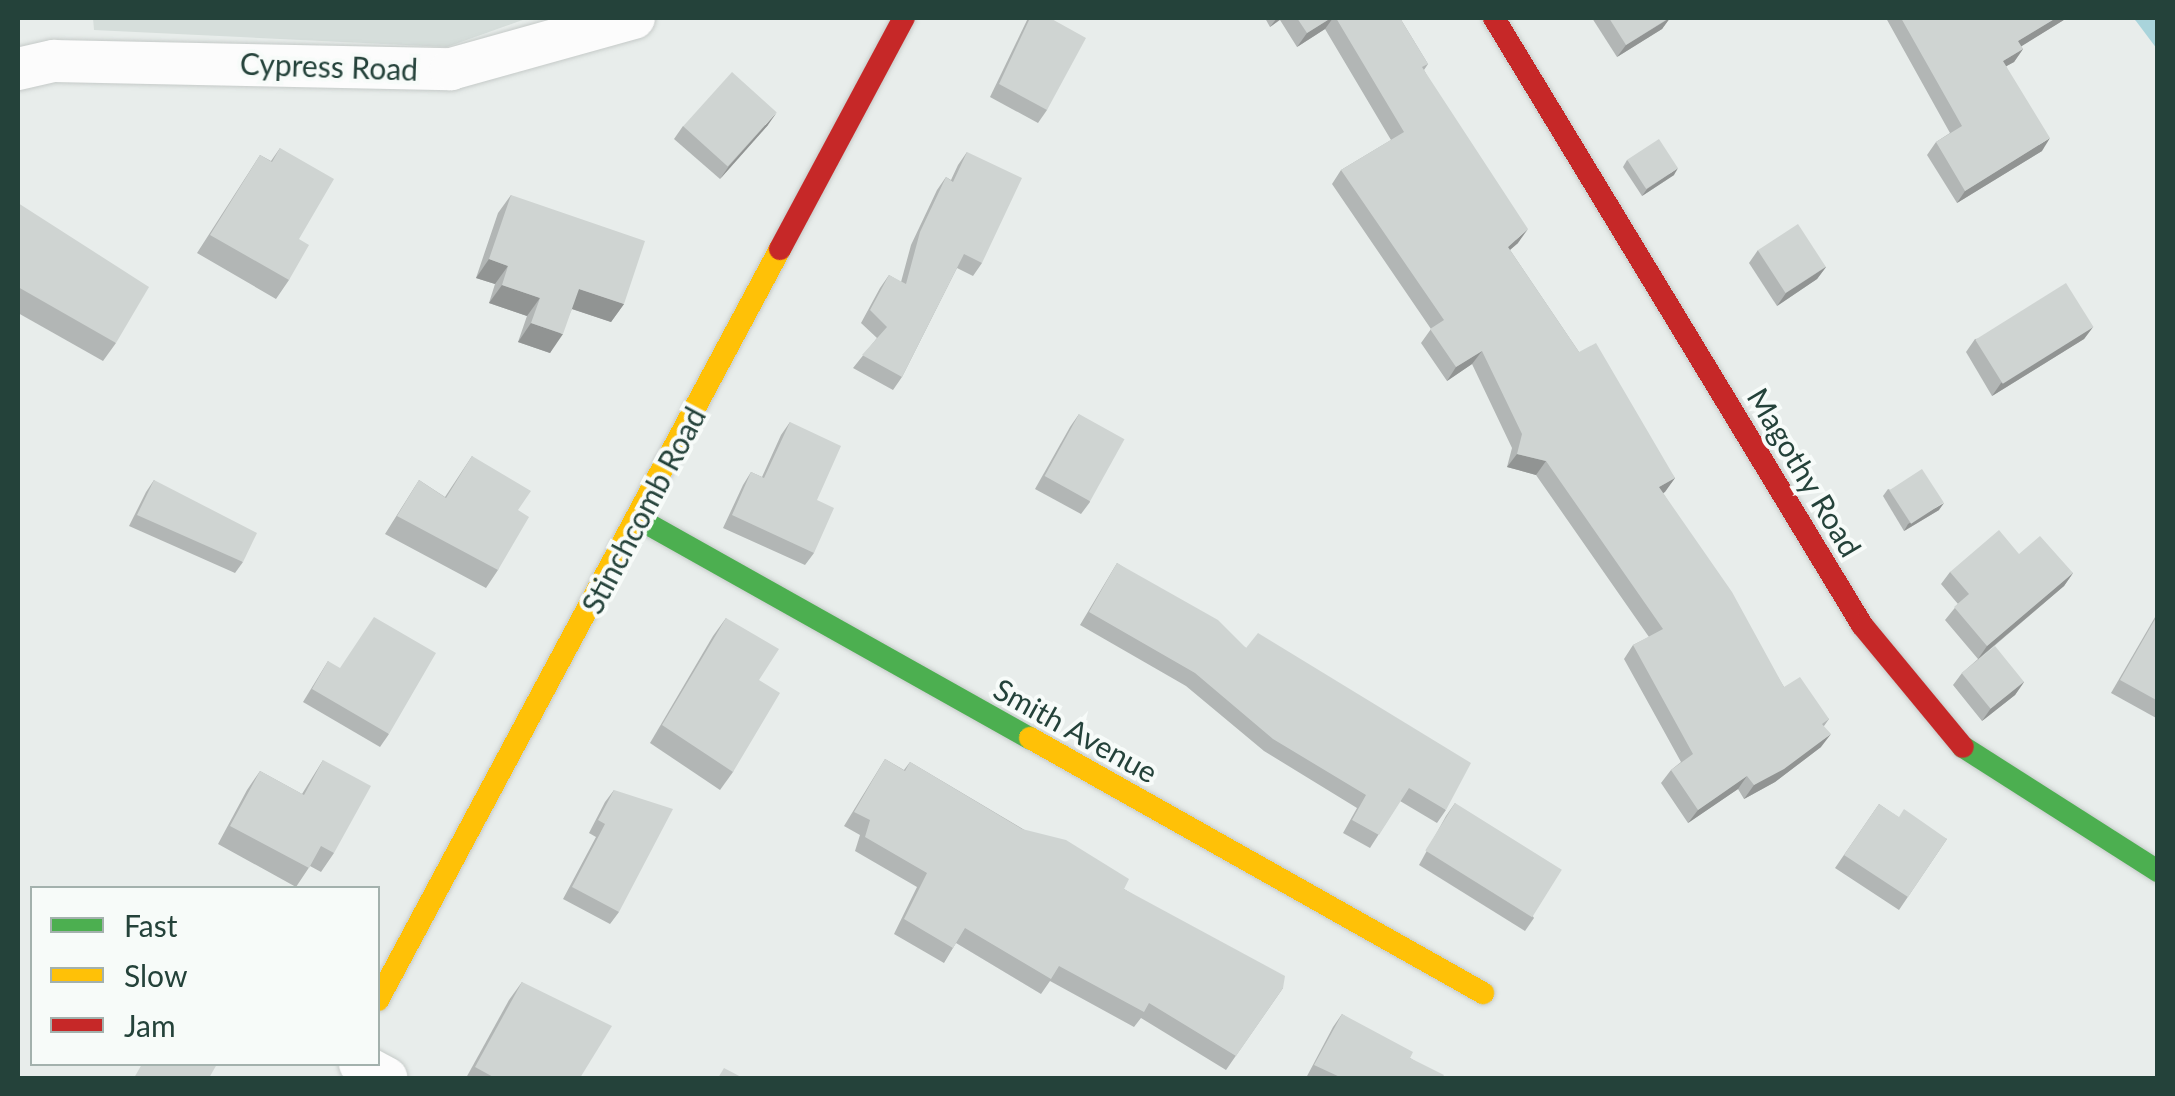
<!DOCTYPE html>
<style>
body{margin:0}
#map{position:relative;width:2175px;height:1096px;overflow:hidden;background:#e8edeb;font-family:Lato,sans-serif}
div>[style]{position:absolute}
.built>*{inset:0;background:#d6dedb}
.water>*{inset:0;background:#a9d4db}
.roads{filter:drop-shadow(0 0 2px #c5cac8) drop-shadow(0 0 2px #c5cac8)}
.street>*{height:42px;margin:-21px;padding:0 21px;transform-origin:21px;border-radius:21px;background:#fcfcfc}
.fast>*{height:22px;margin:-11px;padding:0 11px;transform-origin:11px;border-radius:11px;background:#4caf50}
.slow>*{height:22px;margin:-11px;padding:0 11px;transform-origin:11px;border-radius:11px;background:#ffc107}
.jam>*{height:22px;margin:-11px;padding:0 11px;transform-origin:11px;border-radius:11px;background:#c62828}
.wall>*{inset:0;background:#b2b6b5}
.shaded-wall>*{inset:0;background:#919493}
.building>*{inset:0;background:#cfd4d2;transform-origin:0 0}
span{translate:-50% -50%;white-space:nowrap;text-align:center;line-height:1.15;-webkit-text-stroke:8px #f7fbf9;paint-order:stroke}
.street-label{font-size:30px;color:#24423a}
.frame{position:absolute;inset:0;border:20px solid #24423a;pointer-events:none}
.legend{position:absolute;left:30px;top:886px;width:350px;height:180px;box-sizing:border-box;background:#f7fbf9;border:2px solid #a3b1ad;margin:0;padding:12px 18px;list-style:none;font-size:30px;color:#24423a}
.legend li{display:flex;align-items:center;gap:20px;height:50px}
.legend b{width:50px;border:2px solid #a3b1ad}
</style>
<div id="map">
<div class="built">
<div style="clip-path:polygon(93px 18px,528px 18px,447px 47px,94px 30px)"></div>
</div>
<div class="water">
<div style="clip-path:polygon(2133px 18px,2157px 18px,2157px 49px,2136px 21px)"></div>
</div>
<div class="roads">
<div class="street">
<div style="left:18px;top:69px;width:37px;rotate:-13deg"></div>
<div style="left:54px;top:61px;width:397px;rotate:1.2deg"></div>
<div style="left:451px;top:69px;width:190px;rotate:-15.6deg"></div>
<div style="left:360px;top:1064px;width:30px;rotate:28deg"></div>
</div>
<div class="fast">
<div style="left:639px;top:519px;width:448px;rotate:29.3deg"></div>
<div style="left:1963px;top:747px;width:231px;rotate:32.5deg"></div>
</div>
<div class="slow">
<div style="left:1030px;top:738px;width:520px;rotate:29.38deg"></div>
<div style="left:378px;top:1000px;width:852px;rotate:-61.84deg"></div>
</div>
<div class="jam">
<div style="left:1494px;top:18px;width:710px;rotate:58.77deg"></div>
<div style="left:1862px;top:625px;width:158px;rotate:50.4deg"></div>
<div style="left:780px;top:249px;width:262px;rotate:-61.8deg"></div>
</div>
</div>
<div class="wall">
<div style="clip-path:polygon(1028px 18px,1050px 18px,1047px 110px,1038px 123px,990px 97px)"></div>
<div style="clip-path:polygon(1265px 18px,1400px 18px,1428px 64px,1424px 70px,1518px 243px,1510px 250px,1579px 352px,1675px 478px,1663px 493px,1784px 687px,1829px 719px,1824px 726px,1821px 747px,1775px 782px,1744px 799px,1738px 789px,1688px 823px,1661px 783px,1671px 770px,1681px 762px,1624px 659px,1633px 645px,1649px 637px,1536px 475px,1507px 467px,1512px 448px,1472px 364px,1447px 381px,1421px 343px,1431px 329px,1332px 184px,1341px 170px,1391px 140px,1325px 29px,1297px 47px,1280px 20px,1270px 27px)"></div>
<div style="clip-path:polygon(1592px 18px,1670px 18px,1662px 29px,1617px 57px)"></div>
<div style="clip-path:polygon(1886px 18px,2067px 18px,2021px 46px,2023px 49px,2014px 62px,2006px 66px,2042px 151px,1957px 203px,1927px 155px,1936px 142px,1950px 133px)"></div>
<div style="clip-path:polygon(768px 125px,720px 179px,674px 139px,683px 126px)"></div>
<div style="clip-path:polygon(280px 148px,299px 239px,289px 280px,276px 299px,197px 253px,260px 155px,271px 161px)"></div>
<div style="clip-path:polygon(967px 152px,982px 263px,973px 276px,957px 268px,902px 377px,893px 390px,853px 368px,877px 338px,861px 323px,880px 288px,889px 275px,901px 282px,911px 245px,937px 190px,946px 177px,951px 180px,958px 165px)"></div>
<div style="clip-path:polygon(1627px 160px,1674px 175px,1642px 196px,1623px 167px)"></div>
<div style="clip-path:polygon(511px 195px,624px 304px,611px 322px,572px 309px,550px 353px,518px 342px,527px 316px,489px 303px,495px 284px,476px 278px,498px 213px)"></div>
<div style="clip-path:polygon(18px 203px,116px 343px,103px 361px,18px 313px)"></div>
<div style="clip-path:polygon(1758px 250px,1826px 267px,1817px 279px,1777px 306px,1749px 263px)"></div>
<div style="clip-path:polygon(2093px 327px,2084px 339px,1992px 396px,1966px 352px,1975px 339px)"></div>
<div style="clip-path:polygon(1079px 414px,1090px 502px,1081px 514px,1035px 489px,1070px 427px)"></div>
<div style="clip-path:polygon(790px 422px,817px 500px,814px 553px,805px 565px,723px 528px,743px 485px,751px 472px,762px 477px,781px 435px)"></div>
<div style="clip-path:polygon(472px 456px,518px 510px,498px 570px,486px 588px,385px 534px,419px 480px,445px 497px)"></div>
<div style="clip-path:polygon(154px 480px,243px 562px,235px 573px,129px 526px,146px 492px)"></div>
<div style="clip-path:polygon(1888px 489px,1939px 510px,1904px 531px,1883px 496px)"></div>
<div style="clip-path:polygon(2019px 554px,2073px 573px,2064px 586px,1979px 659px,2024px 682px,2015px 695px,1982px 721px,1953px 685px,1962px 673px,1978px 659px,1945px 620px,1958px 604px,1941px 584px,1950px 572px)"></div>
<div style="clip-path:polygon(1117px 563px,1246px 648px,1446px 810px,1437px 823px,1400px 801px,1370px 848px,1343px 833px,1357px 808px,1264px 751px,1186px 686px,1080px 625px)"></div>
<div style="clip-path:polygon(2158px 612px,2158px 719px,2111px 693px)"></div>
<div style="clip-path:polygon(726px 618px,759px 680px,733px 772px,720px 790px,650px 743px,713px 636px)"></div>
<div style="clip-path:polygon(328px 661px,389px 734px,380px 747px,303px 702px)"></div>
<div style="clip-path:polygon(885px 759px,904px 770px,910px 762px,1124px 889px,1283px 988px,1226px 1070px,1141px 1018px,1134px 1027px,1050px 981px,1041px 994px,956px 943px,944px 963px,894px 934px,917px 887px,855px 851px,860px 835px,844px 826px)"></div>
<div style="clip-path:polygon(323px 760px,334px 853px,321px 872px,310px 866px,296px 887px,218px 844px,247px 790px,260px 771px,302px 794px)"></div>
<div style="clip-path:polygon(614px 790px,619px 912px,610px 924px,563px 899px,596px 837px,589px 833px,605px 802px)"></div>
<div style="clip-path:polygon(1455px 803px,1534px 918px,1525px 931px,1419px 865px,1446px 816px)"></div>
<div style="clip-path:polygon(1879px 804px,1898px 817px,1947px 839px,1899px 910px,1835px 868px)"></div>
<div style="clip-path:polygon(522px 982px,580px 1078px,466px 1078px,509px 1000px)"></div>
<div style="clip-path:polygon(1342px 1014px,1410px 1058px,1442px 1078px,1306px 1078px,1333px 1027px)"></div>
</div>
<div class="shaded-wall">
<div style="clip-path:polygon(1277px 18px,1282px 18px,1270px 27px)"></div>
<div style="clip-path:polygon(1331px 18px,1333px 18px,1325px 29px,1297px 47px,1307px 33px)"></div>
<div style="clip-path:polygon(1670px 18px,1662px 29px,1617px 57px,1626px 45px)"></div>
<div style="clip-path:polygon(2056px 18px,2067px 18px,2009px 54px,2018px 41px)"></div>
<div style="clip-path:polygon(2023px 49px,2014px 62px,1994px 73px,2003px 61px)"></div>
<div style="clip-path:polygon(777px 112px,768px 125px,720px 179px,729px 166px)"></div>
<div style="clip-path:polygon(2050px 138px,2042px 151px,1957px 203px,1965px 191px)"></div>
<div style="clip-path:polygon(1678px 168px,1674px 175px,1642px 196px,1647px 189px)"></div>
<div style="clip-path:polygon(1528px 229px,1518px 243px,1498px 260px,1508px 247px)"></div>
<div style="clip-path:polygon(489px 259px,508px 266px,495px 284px,476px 278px)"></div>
<div style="clip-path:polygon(1826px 267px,1817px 279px,1777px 306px,1786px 293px)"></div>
<div style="clip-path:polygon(502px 285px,540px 298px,527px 316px,489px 303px)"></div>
<div style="clip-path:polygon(579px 289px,624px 304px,611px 322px,566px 307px)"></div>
<div style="clip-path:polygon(531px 323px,563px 334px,550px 353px,518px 342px)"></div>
<div style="clip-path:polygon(2093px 327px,2084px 339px,1992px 396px,2001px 383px)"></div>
<div style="clip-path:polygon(1482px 351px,1472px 364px,1447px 381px,1456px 367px)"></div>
<div style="clip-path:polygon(1517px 454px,1546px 461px,1536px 475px,1507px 467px)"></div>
<div style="clip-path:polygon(1675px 478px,1665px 492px,1650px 501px,1659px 487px)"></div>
<div style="clip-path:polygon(1944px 503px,1939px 510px,1904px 531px,1908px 524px)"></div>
<div style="clip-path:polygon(2073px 573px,2064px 586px,1978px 659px,1987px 646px)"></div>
<div style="clip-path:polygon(2024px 682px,2015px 695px,1982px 721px,1991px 708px)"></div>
<div style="clip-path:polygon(1831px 734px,1821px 747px,1775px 782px,1744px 799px,1754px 785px)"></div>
<div style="clip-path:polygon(1747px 776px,1738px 789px,1688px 823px,1698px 810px)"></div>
</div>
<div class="building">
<div style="clip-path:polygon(1030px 18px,1050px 18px,1086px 38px,1047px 110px,999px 84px)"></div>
<div style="clip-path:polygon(1297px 18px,1331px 18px,1307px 33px)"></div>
<div style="clip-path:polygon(1336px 18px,1400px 18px,1428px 64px,1422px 67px,1528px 229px,1508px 247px,1579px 352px,1596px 343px,1675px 478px,1659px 487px,1732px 592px,1784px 687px,1800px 677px,1829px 719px,1822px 724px,1831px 734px,1784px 769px,1754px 785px,1747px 776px,1698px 810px,1671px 770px,1693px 754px,1633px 645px,1663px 629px,1546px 461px,1517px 454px,1522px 434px,1482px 351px,1456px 367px,1430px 329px,1444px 320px,1341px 170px,1404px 132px)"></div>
<div style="clip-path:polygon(1609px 18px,1669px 18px,1626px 45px)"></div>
<div style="clip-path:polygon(1901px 18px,2056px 18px,2018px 41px,2023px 49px,2003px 61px,2050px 138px,1965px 191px,1936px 142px,1962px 126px)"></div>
<div style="left:732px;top:72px;width:60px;height:73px;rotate:42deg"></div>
<div style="left:1659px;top:139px;width:35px;height:38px;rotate:57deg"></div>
<div style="clip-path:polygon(280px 148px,334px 179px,299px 239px,309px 245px,289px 280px,210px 235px,260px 155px,272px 162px)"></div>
<div style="clip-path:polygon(967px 152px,1022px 178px,982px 263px,964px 254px,902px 377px,862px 355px,887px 327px,870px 310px,889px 275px,906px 284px,920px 232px,946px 177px,953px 182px)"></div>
<div style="clip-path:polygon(511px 195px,645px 241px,624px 304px,579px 289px,563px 334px,531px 323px,540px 298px,502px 285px,508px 266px,489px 259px)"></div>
<div style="clip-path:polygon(18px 203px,149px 287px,116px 343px,18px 287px)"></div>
<div style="left:1798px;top:224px;width:51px;height:48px;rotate:57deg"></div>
<div style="left:2066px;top:283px;width:52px;height:107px;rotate:58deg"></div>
<div style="left:1079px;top:414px;width:52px;height:71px;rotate:29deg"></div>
<div style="clip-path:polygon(790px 422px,841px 446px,817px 500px,834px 508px,814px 553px,732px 515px,751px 472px,764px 478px)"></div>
<div style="clip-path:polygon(472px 456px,531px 491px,518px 510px,529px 517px,498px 570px,397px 516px,419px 480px,446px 498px)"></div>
<div style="left:1922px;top:469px;width:40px;height:39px;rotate:57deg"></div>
<div style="clip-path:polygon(154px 480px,257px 533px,243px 562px,137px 515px)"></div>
<div style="clip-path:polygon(1999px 530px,2019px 554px,2040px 536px,2073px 573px,1987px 646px,1954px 607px,1969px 594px,1950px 572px)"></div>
<div style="clip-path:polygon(1117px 563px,1218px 620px,1246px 648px,1258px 633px,1471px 763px,1446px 810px,1409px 788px,1379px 835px,1352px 820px,1366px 795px,1273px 739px,1195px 673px,1089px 612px)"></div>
<div style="clip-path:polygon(2158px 614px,2158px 701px,2120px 680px)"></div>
<div style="clip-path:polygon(374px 617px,436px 653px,389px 734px,312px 689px,328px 661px,340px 668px)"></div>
<div style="clip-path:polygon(726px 618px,779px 649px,759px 680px,780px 693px,733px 772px,662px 725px)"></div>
<div style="left:1995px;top:646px;width:46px;height:43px;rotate:51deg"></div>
<div style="clip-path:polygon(885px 759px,905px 771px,910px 762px,1022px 829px,1066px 840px,1129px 879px,1124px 889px,1285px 976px,1283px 988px,1236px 1056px,1149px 1003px,1144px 1012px,1059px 966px,1051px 979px,965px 928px,953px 948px,904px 919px,927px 873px,865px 837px,870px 820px,854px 812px)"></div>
<div style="clip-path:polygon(323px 760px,371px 786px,334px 853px,321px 846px,309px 868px,230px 826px,260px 771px,304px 795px)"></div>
<div style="clip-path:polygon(614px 790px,673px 809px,619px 912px,572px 887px,605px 824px,598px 820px)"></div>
<div style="left:1455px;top:803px;width:126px;height:56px;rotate:32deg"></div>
<div style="clip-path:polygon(1879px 804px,1899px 817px,1904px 809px,1947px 839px,1908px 897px,1844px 855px)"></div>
<div style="clip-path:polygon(522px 982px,612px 1026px,580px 1078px,495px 1078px,475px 1067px)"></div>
<div style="clip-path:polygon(1342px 1014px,1413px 1052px,1410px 1058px,1444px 1075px,1442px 1078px,1342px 1078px,1314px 1065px)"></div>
<div style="clip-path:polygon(142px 1064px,217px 1064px,209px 1078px,134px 1078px)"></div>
<div style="clip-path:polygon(724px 1068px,743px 1078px,718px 1078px)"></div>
</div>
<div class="street-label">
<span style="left:329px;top:66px;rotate:2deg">Cypress Road</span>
<span style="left:1805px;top:472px;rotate:59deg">Magothy Road</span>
<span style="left:643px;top:510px;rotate:-62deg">Stinchcomb Road</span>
<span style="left:1076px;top:730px;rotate:29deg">Smith Avenue</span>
</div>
<div class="frame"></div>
<ul class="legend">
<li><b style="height:12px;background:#4caf50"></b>Fast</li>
<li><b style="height:12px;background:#ffc107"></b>Slow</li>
<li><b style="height:12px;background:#c62828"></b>Jam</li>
</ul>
</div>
